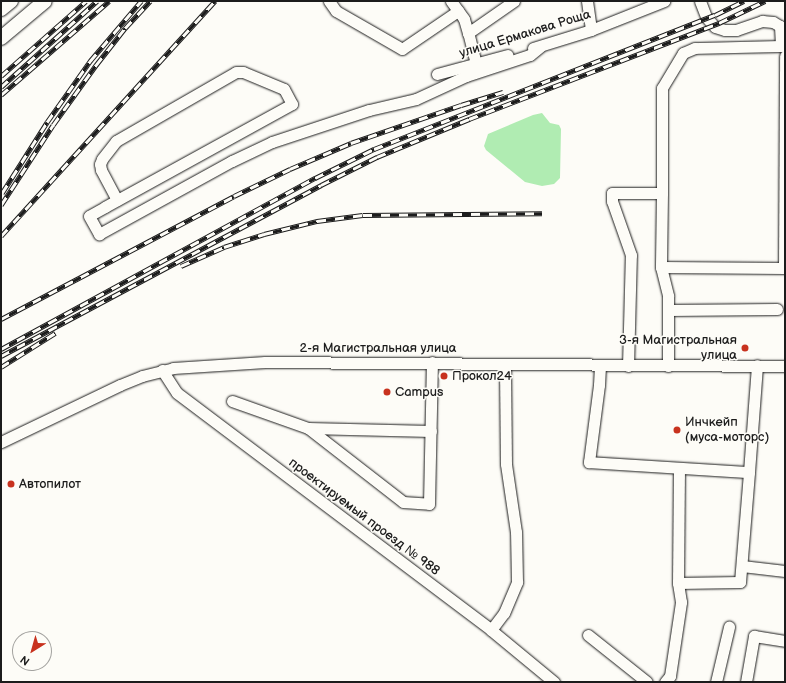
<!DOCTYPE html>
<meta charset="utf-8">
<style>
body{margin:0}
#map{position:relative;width:786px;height:683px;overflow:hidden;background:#fdfcf7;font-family:"Balsamiq Sans",sans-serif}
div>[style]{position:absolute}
.green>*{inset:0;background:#b0ecb2}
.roads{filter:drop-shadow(0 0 1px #1c1c1c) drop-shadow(0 0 1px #1c1c1c)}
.minor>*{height:11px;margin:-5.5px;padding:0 5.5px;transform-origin:5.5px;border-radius:5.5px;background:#fdfcf7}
.major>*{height:14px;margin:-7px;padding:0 7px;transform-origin:7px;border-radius:7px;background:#fdfcf7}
.rail>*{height:4.5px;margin-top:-2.25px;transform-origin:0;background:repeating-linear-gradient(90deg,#fdfcf7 0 9px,#1c1c1c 0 18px);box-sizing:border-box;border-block:1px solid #1c1c1c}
.dots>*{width:11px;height:11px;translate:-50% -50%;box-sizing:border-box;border:2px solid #fdfcf7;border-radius:50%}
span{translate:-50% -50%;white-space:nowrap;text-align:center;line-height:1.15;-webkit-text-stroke:3px #fdfcf7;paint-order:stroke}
.street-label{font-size:13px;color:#1c1c1c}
.poi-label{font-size:13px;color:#1c1c1c}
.right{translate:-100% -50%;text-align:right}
.left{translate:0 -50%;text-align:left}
.frame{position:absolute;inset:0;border:2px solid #1c1c1c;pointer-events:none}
.north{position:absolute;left:12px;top:631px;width:40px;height:40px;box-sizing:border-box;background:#fdfcf7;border:1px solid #a3a29f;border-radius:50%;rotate:217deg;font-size:11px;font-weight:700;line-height:16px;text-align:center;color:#1c1c1c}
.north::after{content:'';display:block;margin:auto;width:14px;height:18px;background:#c8321e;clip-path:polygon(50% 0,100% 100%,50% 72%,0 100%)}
</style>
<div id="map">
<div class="green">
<div style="clip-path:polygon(542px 113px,550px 123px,559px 125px,561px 129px,560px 178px,554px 184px,542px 186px,525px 182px,486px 150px,484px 146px,488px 134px,533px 115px)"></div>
</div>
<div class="roads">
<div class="minor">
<div style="left:329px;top:1px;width:12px;rotate:55deg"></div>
<div style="left:336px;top:11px;width:76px;rotate:29.9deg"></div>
<div style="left:402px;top:49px;width:68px;rotate:-34.2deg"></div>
<div style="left:451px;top:1px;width:22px;rotate:54deg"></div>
<div style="left:464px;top:19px;width:15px;rotate:74deg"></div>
<div style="left:587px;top:1px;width:29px;rotate:82deg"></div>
<div style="left:700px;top:1px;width:17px;rotate:69deg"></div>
<div style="left:706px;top:17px;width:13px;rotate:48deg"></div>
<div style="left:715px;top:27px;width:10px;rotate:17deg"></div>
<div style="left:725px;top:30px;width:11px"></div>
<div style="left:736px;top:30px;width:28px;rotate:-19deg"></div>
<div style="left:762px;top:21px;width:11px;rotate:5deg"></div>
<div style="left:773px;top:22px;width:8px;rotate:30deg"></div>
<div style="left:780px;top:26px;width:20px;rotate:87deg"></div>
<div style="left:533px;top:48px;width:61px;rotate:-17.2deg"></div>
<div style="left:591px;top:30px;width:79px;rotate:-21.7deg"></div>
<div style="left:476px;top:64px;width:32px;rotate:-104deg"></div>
<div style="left:468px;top:33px;width:56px;rotate:-34.8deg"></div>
<div style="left:437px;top:74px;width:73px;rotate:-15deg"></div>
<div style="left:662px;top:193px;width:105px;rotate:-90deg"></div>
<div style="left:662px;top:88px;width:41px;rotate:-59deg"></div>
<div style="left:683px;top:53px;width:13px;rotate:-23deg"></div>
<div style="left:695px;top:48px;width:90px;rotate:-1.3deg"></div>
<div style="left:117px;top:200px;width:34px;rotate:-118deg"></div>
<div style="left:101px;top:170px;width:6px;rotate:-99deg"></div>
<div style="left:100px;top:164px;width:5px;rotate:-68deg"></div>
<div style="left:102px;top:159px;width:23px;rotate:-52deg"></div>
<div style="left:116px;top:141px;width:138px;rotate:-29.9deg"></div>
<div style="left:236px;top:72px;width:7px"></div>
<div style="left:243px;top:72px;width:44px;rotate:22.5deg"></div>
<div style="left:284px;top:89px;width:17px;rotate:62deg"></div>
<div style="left:292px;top:104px;width:213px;rotate:151.2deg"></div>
<div style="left:105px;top:207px;width:18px;rotate:151deg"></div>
<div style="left:89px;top:216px;width:21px;rotate:61deg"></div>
<div style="left:99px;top:234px;width:152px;rotate:-28.8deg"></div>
<div style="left:232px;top:161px;width:44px;rotate:-25.4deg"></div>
<div style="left:272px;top:142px;width:102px;rotate:-18.3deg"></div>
<div style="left:369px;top:110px;width:48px;rotate:-13.2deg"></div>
<div style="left:416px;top:99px;width:55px;rotate:-24.7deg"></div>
<div style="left:466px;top:76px;width:67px;rotate:-18.2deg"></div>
<div style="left:530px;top:55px;width:13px;rotate:-39deg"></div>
<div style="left:661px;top:267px;width:124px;rotate:0.5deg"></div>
<div style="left:784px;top:268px;width:212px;rotate:-89.7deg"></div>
<div style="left:668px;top:310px;width:109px;rotate:-0.5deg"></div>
<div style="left:600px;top:366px;width:19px;rotate:93deg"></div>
<div style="left:599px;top:385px;width:78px;rotate:97.4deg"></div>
<div style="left:589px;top:462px;width:160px;rotate:3.6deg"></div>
<div style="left:749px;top:472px;width:107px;rotate:-85.7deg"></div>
<div style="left:628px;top:366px;width:111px;rotate:-88.5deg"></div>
<div style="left:631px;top:255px;width:57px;rotate:-109.4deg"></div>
<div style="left:612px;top:201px;width:8px;rotate:-90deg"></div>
<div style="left:612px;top:193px;width:50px"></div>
<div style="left:662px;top:193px;width:74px;rotate:90.8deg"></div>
<div style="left:661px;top:267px;width:30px;rotate:76deg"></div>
<div style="left:668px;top:296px;width:70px;rotate:90deg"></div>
<div style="left:162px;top:370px;width:27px;rotate:57deg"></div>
<div style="left:177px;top:393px;width:393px;rotate:37deg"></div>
<div style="left:491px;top:630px;width:82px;rotate:39.5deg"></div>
<div style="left:232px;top:401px;width:81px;rotate:19.6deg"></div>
<div style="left:308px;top:428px;width:120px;rotate:37.9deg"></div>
<div style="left:403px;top:502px;width:26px;rotate:4deg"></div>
<div style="left:429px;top:504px;width:142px;rotate:-88.8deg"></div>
<div style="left:308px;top:428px;width:123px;rotate:1.4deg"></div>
<div style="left:1px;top:442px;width:132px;rotate:-25.6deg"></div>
<div style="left:120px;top:385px;width:24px;rotate:-22deg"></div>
<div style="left:142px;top:376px;width:32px;rotate:-14deg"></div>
<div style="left:173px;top:368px;width:92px;rotate:-3.7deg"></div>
<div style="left:265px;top:362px;width:520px;rotate:0.44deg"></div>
<div style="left:742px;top:566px;width:43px;rotate:6.6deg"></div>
<div style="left:678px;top:583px;width:114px;rotate:-89.5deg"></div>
<div style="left:491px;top:630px;width:21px;rotate:-53deg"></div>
<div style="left:504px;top:613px;width:34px;rotate:-67deg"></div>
<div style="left:517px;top:582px;width:50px;rotate:-91.1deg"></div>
<div style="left:516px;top:532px;width:69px;rotate:-98.4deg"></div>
<div style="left:506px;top:464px;width:100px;rotate:-90.6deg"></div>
<div style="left:588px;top:635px;width:75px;rotate:38.5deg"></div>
<div style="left:665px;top:682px;width:8px;rotate:-50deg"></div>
<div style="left:670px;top:676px;width:75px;rotate:-81.5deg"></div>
<div style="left:681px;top:602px;width:19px;rotate:-99deg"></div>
<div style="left:678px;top:583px;width:62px;rotate:-0.9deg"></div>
<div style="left:740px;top:582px;width:110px;rotate:-85.3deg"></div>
<div style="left:716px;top:682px;width:57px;rotate:-76.7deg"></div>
<div style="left:746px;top:682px;width:47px;rotate:-80.1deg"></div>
<div style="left:754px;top:636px;width:31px;rotate:9deg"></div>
</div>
<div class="major">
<div style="left:1px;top:9px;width:13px;rotate:-39deg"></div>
<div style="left:1px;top:38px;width:57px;rotate:-40.1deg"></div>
</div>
</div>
<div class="rail">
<div style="left:1px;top:76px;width:113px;rotate:-41.4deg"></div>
<div style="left:1px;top:87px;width:129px;rotate:-41.9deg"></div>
<div style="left:1px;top:95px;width:143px;rotate:-41deg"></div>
<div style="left:2px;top:193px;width:84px;rotate:-57.6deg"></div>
<div style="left:47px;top:122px;width:75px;rotate:-54.8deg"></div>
<div style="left:90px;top:61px;width:79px;rotate:-49.6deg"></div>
<div style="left:1px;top:205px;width:95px;rotate:-57deg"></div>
<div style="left:53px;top:125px;width:74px;rotate:-54.4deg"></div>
<div style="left:96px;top:65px;width:47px;rotate:-51.9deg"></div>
<div style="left:125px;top:28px;width:37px;rotate:-47deg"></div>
<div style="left:1px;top:236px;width:318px;rotate:-47.7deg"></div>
<div style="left:181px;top:266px;width:47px;rotate:-23.8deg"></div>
<div style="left:224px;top:247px;width:42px;rotate:-18deg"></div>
<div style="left:264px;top:234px;width:55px;rotate:-13.8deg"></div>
<div style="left:317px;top:221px;width:46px;rotate:-7.4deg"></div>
<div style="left:363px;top:215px;width:179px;rotate:-0.6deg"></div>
<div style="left:1px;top:319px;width:263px;rotate:-27.8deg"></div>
<div style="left:234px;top:196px;width:62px;rotate:-25.7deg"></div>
<div style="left:290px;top:169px;width:66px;rotate:-23.1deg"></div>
<div style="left:351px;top:143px;width:116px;rotate:-19.1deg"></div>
<div style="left:461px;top:105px;width:44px;rotate:-17.2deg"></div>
<div style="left:1px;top:349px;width:358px;rotate:-28.6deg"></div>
<div style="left:315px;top:178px;width:66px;rotate:-26.2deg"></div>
<div style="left:374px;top:149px;width:366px;rotate:-21.5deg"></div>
<div style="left:715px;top:15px;width:32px;rotate:-26deg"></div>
<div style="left:1px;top:356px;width:363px;rotate:-28.1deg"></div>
<div style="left:321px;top:185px;width:63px;rotate:-26.6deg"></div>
<div style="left:377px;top:157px;width:100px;rotate:-22.4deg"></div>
<div style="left:469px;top:119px;width:268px;rotate:-21deg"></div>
<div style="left:719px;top:23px;width:51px;rotate:-25.6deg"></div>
<div style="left:1px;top:367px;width:64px;rotate:-32.2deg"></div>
</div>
<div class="dots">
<div style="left:745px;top:348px;background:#c8321e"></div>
<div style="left:444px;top:376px;background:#c8321e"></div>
<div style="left:387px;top:392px;background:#c8321e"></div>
<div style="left:677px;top:430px;background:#c8321e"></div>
<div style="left:11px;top:484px;background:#c8321e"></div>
</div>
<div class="street-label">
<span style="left:525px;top:34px;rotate:-17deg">улица Ермакова Роща</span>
<span style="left:378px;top:348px">2-я Магистральная улица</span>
<span style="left:364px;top:517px;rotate:37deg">проектируемый проезд № 988</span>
</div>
<div class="poi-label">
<span class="right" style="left:737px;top:348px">3-я Магистральная<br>улица</span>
<span class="left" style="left:452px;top:376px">Прокол24</span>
<span class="left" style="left:395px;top:392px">Campus</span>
<span class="left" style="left:685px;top:430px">Инчкейп<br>(муса-моторс)</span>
<span class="left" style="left:19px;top:484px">Автопилот</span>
</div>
<div class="frame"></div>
<div class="north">N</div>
</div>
